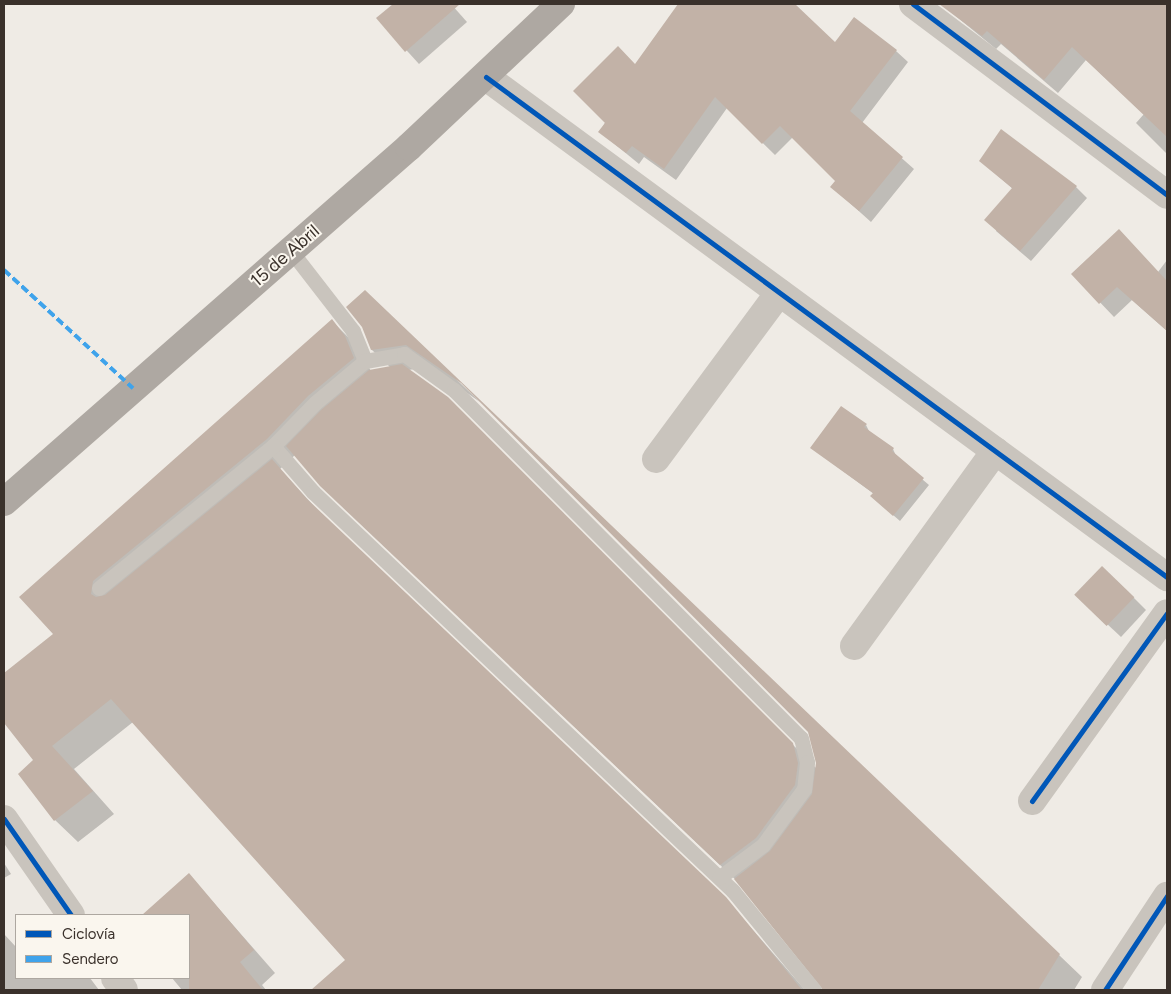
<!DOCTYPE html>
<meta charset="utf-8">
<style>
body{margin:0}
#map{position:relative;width:1171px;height:994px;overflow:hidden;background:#efebe5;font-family:Figtree,sans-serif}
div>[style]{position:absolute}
.shadow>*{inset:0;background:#0003}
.building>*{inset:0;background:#c2b2a7;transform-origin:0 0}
.service>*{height:15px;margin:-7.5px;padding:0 7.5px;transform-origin:7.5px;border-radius:7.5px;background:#c9c4bd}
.minor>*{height:28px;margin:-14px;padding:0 14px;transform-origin:14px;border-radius:14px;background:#c9c4bd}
.primary>*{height:28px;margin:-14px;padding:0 14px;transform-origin:14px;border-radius:14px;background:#aea8a2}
.quiet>*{height:4px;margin-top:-2px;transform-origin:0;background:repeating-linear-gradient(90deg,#3fa3eb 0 8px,transparent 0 12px)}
.cycleway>*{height:5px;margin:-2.5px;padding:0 2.5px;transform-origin:2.5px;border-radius:2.5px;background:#0057b8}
span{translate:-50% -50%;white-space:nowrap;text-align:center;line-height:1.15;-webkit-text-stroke:4px #faf6ee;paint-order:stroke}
.street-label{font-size:18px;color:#3a312b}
.frame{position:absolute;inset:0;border:5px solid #3a312b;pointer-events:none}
.legend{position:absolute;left:15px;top:914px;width:175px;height:65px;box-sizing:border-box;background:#faf6ee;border:1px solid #ada7a0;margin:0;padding:6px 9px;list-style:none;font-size:15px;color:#3a312b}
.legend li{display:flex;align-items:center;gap:10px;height:25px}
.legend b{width:25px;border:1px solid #ada7a0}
</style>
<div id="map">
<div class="shadow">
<div style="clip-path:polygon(395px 4px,451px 4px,467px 22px,419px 64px,378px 19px)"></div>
<div style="clip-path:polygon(680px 4px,793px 4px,836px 44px,896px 51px,908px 62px,862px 123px,914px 169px,871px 222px,832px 187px,836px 181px,793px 137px,775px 155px,727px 108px,676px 180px,644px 157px,639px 164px,600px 132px,635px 66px)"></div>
<div style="clip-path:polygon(941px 4px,1167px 4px,1167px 154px,1136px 123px,1144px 114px,1086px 60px,1058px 93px,1001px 44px,996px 49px)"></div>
<div style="clip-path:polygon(981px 161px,1076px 187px,1087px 198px,1031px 261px,996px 231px,1013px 189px)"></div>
<div style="clip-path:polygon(1167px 260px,1167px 331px,1132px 300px,1114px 317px,1073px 274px,1158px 272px)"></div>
<div style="clip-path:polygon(365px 292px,480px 402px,430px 367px,408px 370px,447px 398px,817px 769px,1059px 955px,1082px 977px,1074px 990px,823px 990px,822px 984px,739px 883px,344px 508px,295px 455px,280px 469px,323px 516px,725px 898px,805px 990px,313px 990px,347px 960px,133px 722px,74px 769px,114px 814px,78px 842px,55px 820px,35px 760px,4px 721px,4px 686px,55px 635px,21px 597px,332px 321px,354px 343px,371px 371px,390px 367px,372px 350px)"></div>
<div style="clip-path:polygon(866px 425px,870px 433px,893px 449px,897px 458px,929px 485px,900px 521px,878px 502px,874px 494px,812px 448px)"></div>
<div style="clip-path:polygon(1133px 597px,1146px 610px,1121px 637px,1089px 607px)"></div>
<div style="clip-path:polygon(4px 863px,11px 874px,4px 878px)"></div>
<div style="clip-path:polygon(190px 876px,275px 973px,262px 985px,266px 990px,182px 990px,172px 978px,189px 978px,189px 915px,144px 915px)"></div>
<div style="clip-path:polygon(4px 934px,16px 947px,16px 978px,90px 978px,99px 990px,4px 990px)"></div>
</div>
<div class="building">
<div style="clip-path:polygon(393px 4px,460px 4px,405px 52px,376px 18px)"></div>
<div style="clip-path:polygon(678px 4px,795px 4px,835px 42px,854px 17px,897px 50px,850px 111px,903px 157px,859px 211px,830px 187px,835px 181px,780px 126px,762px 144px,715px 97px,664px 169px,632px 146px,626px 153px,598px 132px,605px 123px,573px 91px,618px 46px,635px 64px)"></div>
<div style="clip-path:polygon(939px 4px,1167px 4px,1167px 137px,1072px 47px,1044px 80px,987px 31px,982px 36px)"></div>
<div style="clip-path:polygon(1001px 129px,1077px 186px,1020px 251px,984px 220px,1012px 188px,979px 161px)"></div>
<div style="clip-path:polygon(1119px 229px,1167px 281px,1167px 331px,1117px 287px,1099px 304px,1071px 274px)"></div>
<div style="clip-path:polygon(365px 290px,1060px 954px,1038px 990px,823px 990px,734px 879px,770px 851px,812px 794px,816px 763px,808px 732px,461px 383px,406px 345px,371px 350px,362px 327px,346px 307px)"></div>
<div style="clip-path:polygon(332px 319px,345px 336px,354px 358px,308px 396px,267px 439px,93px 581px,91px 594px,96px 597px,105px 595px,272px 459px,307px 499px,726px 897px,802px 990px,311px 990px,345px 960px,111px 699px,52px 746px,93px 791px,54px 821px,18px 774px,33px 760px,4px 723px,4px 673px,53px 634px,19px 597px)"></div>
<div style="clip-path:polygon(402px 364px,448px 397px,793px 743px,798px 763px,795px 785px,756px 838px,720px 865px,320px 486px,286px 446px,321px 410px,369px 370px)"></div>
<div style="clip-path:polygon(841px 406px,867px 424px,864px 427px,894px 448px,892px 451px,924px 478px,893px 516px,870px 496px,873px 493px,810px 448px)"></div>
<div style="left:1102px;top:566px;width:45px;height:40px;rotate:44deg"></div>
<div style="clip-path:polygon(189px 873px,254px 950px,240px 962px,263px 990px,189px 990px,189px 915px,142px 915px)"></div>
</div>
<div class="service">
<div style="left:291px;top:251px;width:101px;rotate:52.2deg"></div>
<div style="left:353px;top:331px;width:32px;rotate:68deg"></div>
<div style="left:365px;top:361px;width:65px;rotate:140deg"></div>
<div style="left:315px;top:403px;width:60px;rotate:134.3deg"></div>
<div style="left:273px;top:446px;width:61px;rotate:49deg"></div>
<div style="left:313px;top:492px;width:579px;rotate:43.53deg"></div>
<div style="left:733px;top:891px;width:128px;rotate:50.7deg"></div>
<div style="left:365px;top:361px;width:40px;rotate:-10deg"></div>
<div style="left:404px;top:354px;width:62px;rotate:35.8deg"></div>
<div style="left:454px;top:390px;width:491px;rotate:45.1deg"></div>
<div style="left:801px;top:738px;width:25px;rotate:76deg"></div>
<div style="left:807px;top:762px;width:27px;rotate:96deg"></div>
<div style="left:804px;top:789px;width:69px;rotate:126.2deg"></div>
<div style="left:763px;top:845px;width:54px;rotate:143.3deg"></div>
<div style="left:99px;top:588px;width:225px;rotate:-39.2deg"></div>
</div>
<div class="minor">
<div style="left:913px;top:4px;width:318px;rotate:36.9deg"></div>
<div style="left:486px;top:77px;width:845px;rotate:36.29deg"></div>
<div style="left:656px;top:459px;width:207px;rotate:-53.5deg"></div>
<div style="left:854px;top:646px;width:241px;rotate:-54.1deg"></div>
<div style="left:1032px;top:801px;width:231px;rotate:-54.3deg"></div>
<div style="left:4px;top:819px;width:117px;rotate:55.1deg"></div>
<div style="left:115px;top:978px;width:15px;rotate:53deg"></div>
<div style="left:1105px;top:990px;width:113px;rotate:-56.6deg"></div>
</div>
<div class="primary">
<div style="left:4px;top:502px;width:539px;rotate:-41.24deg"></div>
<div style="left:409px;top:147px;width:209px;rotate:-43.3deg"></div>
</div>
<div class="quiet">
<div style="left:4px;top:270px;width:175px;rotate:42.5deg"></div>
</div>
<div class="cycleway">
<div style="left:913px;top:4px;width:318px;rotate:36.9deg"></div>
<div style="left:486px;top:77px;width:845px;rotate:36.29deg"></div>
<div style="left:1032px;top:801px;width:231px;rotate:-54.3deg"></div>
<div style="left:4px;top:819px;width:117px;rotate:55.1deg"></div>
<div style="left:1105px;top:990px;width:113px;rotate:-56.6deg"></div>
</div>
<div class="street-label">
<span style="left:285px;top:256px;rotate:-41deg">15 de Abril</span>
</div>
<div class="frame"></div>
<ul class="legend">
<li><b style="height:6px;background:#0057b8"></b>Ciclovía</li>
<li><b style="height:6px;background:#3fa3eb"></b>Sendero</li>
</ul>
</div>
